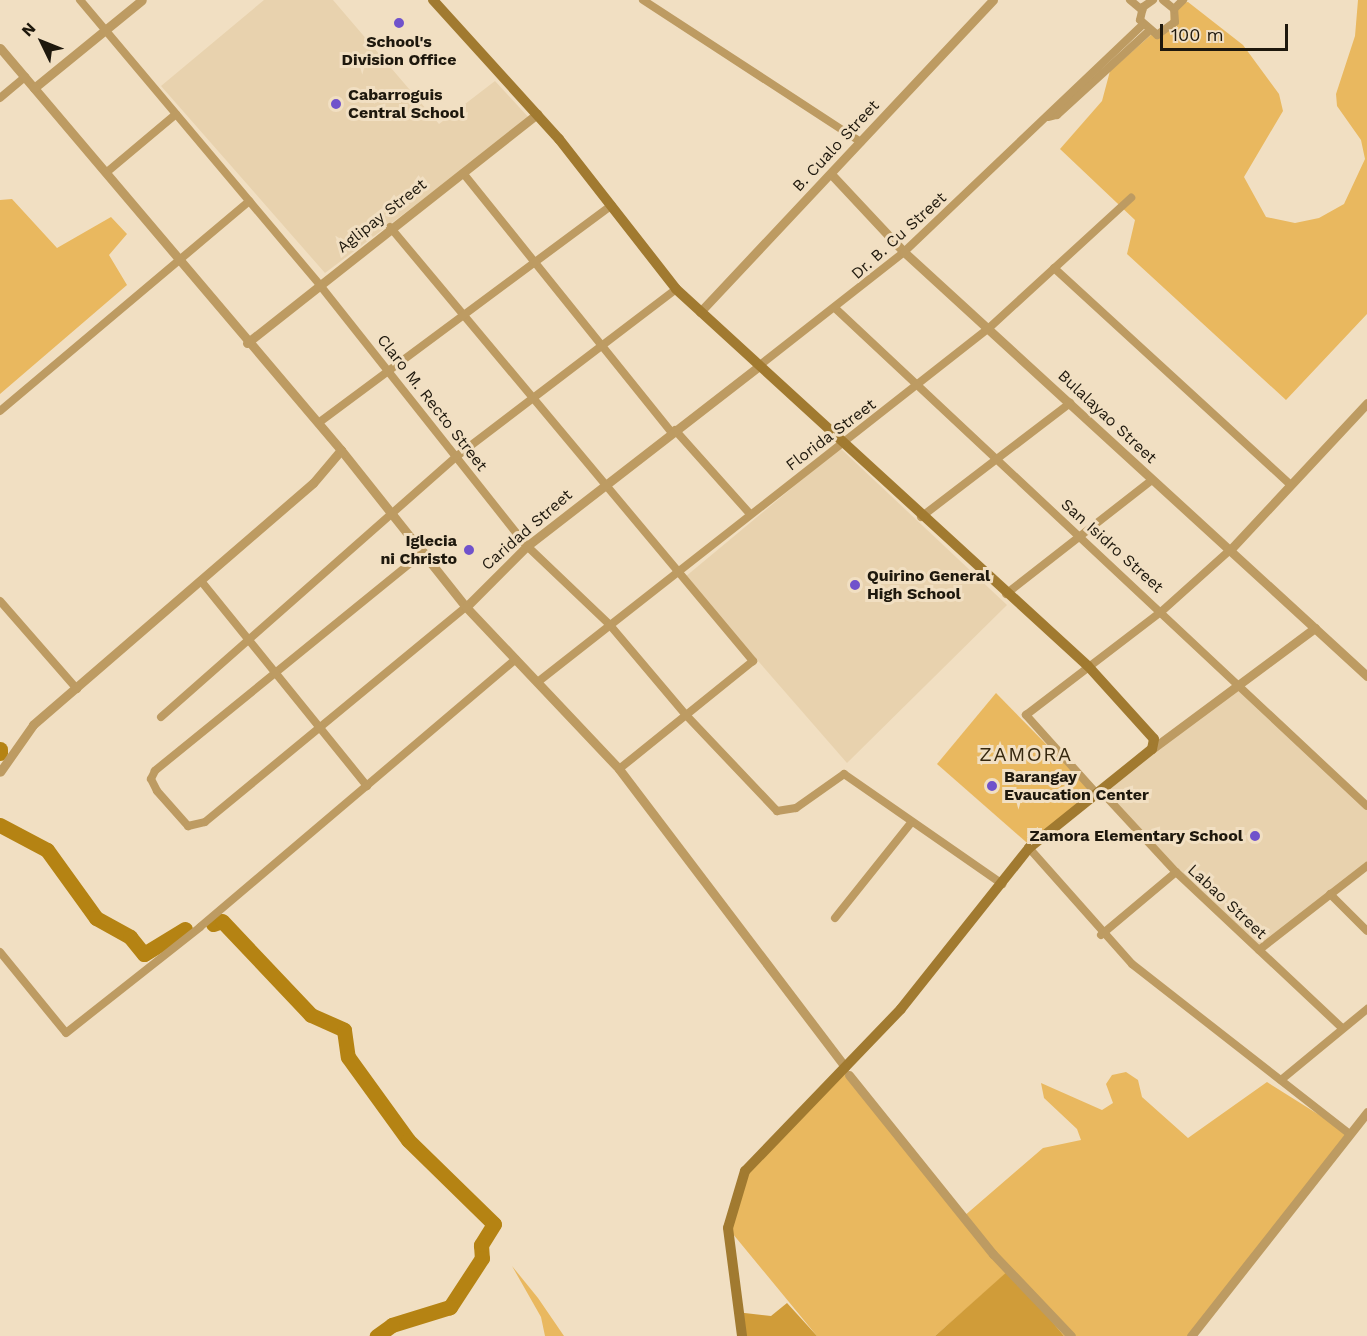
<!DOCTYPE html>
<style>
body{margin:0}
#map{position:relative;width:1367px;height:1336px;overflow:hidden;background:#f1dfc2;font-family:"Work Sans",sans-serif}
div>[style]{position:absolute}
.built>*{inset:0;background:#e8d2ae}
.green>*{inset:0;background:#e9b85f}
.forest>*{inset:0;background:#d09c39}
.river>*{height:15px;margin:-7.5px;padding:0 7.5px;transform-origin:7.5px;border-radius:7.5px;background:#b58313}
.minor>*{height:8px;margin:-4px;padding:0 4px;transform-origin:4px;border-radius:4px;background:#bd9b62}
.tertiary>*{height:9px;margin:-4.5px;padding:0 4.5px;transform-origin:4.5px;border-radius:4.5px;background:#bd9b62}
.secondary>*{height:10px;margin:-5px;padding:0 5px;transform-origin:5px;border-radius:5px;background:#a17a30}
.dots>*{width:16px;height:16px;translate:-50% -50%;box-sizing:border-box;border:3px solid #f1dfc2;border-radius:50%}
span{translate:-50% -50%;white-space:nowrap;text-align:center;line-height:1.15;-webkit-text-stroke:6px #f1dfc2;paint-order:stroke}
.poi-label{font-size:16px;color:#1e180d;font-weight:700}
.left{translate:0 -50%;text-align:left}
.right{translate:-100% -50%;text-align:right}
.street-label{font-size:16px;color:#1e180d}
.quarter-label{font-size:20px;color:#36280f;letter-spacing:1.5px}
.north{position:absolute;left:12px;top:12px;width:60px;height:60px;-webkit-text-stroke:4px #f1dfc2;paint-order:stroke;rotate:313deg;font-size:16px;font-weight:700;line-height:24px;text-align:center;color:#1e180d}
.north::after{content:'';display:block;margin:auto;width:21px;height:27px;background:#1e180d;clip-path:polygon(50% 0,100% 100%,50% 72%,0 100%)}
.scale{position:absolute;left:1160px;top:24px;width:128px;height:27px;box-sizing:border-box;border:3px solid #1e180d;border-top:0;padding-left:8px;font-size:18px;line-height:21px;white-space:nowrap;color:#1e180d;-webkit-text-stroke:4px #f1dfc2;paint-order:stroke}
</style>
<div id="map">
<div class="built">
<div style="clip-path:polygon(264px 0,333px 0,439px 124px,495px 81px,530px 119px,325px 273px,161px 86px)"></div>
<div style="clip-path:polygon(840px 448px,1007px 605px,847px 763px,685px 577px)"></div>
<div style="clip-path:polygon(1243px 686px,1367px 806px,1367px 866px,1259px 950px,1100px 790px)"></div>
</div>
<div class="green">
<div style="clip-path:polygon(1358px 0,1367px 0,1367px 314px,1286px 400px,1127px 254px,1135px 220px,1060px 149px,1102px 101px,1110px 71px,1152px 34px,1170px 30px,1171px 5px,1188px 2px,1243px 45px,1279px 94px,1283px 111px,1244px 177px,1266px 217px,1295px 223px,1319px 218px,1344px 204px,1365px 159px,1361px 140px,1337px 106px,1336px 94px,1355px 36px)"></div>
<div style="clip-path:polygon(12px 199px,57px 248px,111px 217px,127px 234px,109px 255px,127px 285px,0 394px,0 200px)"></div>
<div style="clip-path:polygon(996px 693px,1094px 793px,1033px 848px,937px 764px)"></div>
<div style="clip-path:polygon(845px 1067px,963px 1217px,1043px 1148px,1081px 1140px,1077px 1129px,1044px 1098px,1041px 1083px,1102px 1110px,1113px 1103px,1106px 1084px,1112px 1075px,1126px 1072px,1138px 1080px,1142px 1097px,1188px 1138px,1267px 1082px,1348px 1133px,1191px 1336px,1064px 1336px,1009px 1271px,935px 1336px,817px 1336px,728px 1228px,745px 1170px)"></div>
<div style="clip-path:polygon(512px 1266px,538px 1298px,564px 1336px,545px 1336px,541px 1317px)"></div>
</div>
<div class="forest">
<div style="clip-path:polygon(1009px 1270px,1064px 1336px,935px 1336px)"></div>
<div style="clip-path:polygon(787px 1303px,817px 1336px,742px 1336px,736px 1312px,771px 1316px)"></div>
</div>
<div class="river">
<div style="left:0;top:749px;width:4px;rotate:90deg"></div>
<div style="left:0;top:825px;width:53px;rotate:28deg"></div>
<div style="left:47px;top:850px;width:84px;rotate:54.2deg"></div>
<div style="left:96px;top:918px;width:39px;rotate:29deg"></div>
<div style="left:130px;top:937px;width:22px;rotate:51deg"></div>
<div style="left:144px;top:954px;width:48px;rotate:-31.4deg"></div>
<div style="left:213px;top:924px;width:9px;rotate:-18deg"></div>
<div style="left:222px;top:921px;width:129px;rotate:46.6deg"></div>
<div style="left:311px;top:1015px;width:36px;rotate:24deg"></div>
<div style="left:344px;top:1030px;width:27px;rotate:82deg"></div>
<div style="left:348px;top:1057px;width:102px;rotate:54.1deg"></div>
<div style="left:408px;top:1140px;width:120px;rotate:44.3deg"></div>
<div style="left:494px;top:1224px;width:25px;rotate:122deg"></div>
<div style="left:481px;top:1245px;width:13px;rotate:86deg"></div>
<div style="left:482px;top:1258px;width:59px;rotate:123.1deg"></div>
<div style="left:450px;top:1307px;width:61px;rotate:162.8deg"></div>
<div style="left:392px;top:1325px;width:19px;rotate:144deg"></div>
</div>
<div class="minor">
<div style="left:80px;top:0;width:371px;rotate:49.9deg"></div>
<div style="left:319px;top:284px;width:335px;rotate:51.6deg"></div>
<div style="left:527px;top:546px;width:113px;rotate:43.6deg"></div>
<div style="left:609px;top:624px;width:118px;rotate:49.8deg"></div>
<div style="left:685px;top:714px;width:134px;rotate:46.5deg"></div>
<div style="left:777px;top:811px;width:19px;rotate:-9deg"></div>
<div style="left:796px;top:808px;width:59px;rotate:-35.3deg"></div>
<div style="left:844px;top:774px;width:193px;rotate:34.8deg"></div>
<div style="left:643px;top:0;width:260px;rotate:33.1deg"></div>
<div style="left:1130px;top:0;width:16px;rotate:40deg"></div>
<div style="left:1153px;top:0;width:12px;rotate:145deg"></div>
<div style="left:1143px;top:7px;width:13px;rotate:103deg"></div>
<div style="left:1140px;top:20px;width:23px;rotate:41deg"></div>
<div style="left:1157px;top:35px;width:22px;rotate:-36deg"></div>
<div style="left:1175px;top:22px;width:13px;rotate:-94deg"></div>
<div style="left:1174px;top:9px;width:14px;rotate:-141deg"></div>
<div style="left:1174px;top:9px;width:13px;rotate:-45deg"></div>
<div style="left:0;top:98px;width:33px;rotate:-40deg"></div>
<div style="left:1048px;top:117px;width:9px;rotate:-13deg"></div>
<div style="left:1057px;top:115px;width:123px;rotate:-42.4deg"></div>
<div style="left:107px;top:172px;width:90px;rotate:-40deg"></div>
<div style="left:463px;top:173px;width:334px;rotate:51.2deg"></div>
<div style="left:390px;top:227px;width:566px;rotate:50.09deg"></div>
<div style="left:753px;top:661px;width:172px;rotate:141.1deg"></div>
<div style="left:1054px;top:268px;width:320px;rotate:42.5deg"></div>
<div style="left:836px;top:309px;width:727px;rotate:43.11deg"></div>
<div style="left:760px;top:365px;width:183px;rotate:-38.1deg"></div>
<div style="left:904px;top:252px;width:329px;rotate:-43.6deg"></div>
<div style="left:0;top:411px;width:326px;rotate:-40.1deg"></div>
<div style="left:321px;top:421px;width:362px;rotate:-36.6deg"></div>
<div style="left:675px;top:430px;width:113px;rotate:48.2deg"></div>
<div style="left:921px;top:517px;width:188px;rotate:-37.4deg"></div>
<div style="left:424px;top:552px;width:347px;rotate:140.9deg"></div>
<div style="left:155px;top:771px;width:9px;rotate:117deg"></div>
<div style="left:151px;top:779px;width:13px;rotate:63deg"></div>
<div style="left:157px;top:791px;width:47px;rotate:48.5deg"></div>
<div style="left:188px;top:826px;width:17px;rotate:-13deg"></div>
<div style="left:205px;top:822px;width:338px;rotate:-39.5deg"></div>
<div style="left:201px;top:581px;width:264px;rotate:51deg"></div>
<div style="left:1006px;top:594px;width:185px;rotate:-38deg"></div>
<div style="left:0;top:601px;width:117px;rotate:48.8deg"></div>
<div style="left:539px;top:681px;width:572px;rotate:-38.11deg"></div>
<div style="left:989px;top:328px;width:193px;rotate:-42.5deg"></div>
<div style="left:161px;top:717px;width:395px;rotate:-41.4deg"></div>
<div style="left:457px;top:456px;width:275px;rotate:-37.3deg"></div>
<div style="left:1100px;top:790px;width:112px;rotate:47.2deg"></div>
<div style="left:1176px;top:872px;width:228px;rotate:43.2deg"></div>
<div style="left:1096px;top:793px;width:105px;rotate:-131.9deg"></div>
<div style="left:1026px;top:715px;width:171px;rotate:-37.4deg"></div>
<div style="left:1162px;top:611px;width:91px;rotate:-41.9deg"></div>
<div style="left:1029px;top:848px;width:155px;rotate:48.4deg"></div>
<div style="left:1132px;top:964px;width:274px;rotate:38deg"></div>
<div style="left:1330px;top:894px;width:52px;rotate:45deg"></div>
<div style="left:835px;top:918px;width:120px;rotate:-51.4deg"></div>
<div style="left:1101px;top:935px;width:98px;rotate:-40deg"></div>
<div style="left:1259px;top:950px;width:137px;rotate:-37.9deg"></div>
<div style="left:0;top:952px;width:104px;rotate:50.8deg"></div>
<div style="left:66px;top:1033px;width:171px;rotate:-38.3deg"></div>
<div style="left:200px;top:927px;width:414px;rotate:-40.3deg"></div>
<div style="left:1281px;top:1080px;width:112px;rotate:-39.5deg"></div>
</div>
<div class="tertiary">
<div style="left:0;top:48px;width:527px;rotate:49.69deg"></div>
<div style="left:341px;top:450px;width:43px;rotate:130.3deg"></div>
<div style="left:313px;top:483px;width:370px;rotate:139.2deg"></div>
<div style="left:33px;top:725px;width:57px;rotate:125.1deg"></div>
<div style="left:34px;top:88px;width:139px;rotate:-39.2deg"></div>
<div style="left:831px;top:174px;width:107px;rotate:46.9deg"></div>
<div style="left:904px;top:252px;width:628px;rotate:42.48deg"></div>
<div style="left:700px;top:312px;width:428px;rotate:-46.8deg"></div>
<div style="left:247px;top:343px;width:370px;rotate:-38.3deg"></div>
<div style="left:341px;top:450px;width:201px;rotate:51.5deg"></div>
<div style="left:466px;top:607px;width:223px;rotate:46.6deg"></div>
<div style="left:619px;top:769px;width:374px;rotate:52.8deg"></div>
<div style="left:1230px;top:550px;width:201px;rotate:-47deg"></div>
<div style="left:466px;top:607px;width:86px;rotate:-45deg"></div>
<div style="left:527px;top:546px;width:295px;rotate:-37.8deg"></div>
<div style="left:1152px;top:749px;width:203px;rotate:-36.6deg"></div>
<div style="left:849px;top:1075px;width:230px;rotate:51.2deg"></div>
<div style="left:993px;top:1254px;width:113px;rotate:46.4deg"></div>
<div style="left:1191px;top:1336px;width:285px;rotate:-51.8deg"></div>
</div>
<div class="secondary">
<div style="left:433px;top:0;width:188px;rotate:47.8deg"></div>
<div style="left:559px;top:139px;width:190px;rotate:52deg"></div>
<div style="left:676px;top:289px;width:558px;rotate:42.46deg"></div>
<div style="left:1088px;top:666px;width:98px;rotate:47.9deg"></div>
<div style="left:1154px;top:739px;width:10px;rotate:101deg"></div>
<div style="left:1152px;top:749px;width:158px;rotate:141.2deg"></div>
<div style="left:1029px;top:848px;width:206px;rotate:128.5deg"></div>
<div style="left:901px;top:1009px;width:225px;rotate:133.9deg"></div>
<div style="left:745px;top:1171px;width:59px;rotate:106.6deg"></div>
<div style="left:728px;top:1228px;width:109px;rotate:82.6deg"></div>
</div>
<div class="dots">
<div style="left:399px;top:23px;background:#7052cb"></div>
<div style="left:336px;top:104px;background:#7052cb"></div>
<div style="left:469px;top:550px;background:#7052cb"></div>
<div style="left:855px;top:585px;background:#7052cb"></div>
<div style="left:992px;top:786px;background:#7052cb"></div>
<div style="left:1255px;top:836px;background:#7052cb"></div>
</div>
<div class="poi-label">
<span style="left:399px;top:51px">School's<br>Division Office</span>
<span class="left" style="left:348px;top:104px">Cabarroguis<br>Central School</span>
<span class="right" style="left:457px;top:550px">Iglecia<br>ni Christo</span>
<span class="left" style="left:867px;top:585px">Quirino General<br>High School</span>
<span class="left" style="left:1004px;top:786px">Barangay<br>Evaucation Center</span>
<span class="right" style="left:1243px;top:836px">Zamora Elementary School</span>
</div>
<div class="street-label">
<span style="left:836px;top:146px;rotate:-47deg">B. Cualo Street</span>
<span style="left:382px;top:216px;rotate:-38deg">Aglipay Street</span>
<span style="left:899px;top:236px;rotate:-42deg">Dr. B. Cu Street</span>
<span style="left:432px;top:403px;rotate:52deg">Claro M. Recto Street</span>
<span style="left:1107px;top:417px;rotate:43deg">Bulalayao Street</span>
<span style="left:831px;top:435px;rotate:-37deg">Florida Street</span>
<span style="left:527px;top:530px;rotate:-41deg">Caridad Street</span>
<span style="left:1112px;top:546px;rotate:42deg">San Isidro Street</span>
<span style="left:1227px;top:902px;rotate:43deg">Labao Street</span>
</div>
<div class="quarter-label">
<span style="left:1026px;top:754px">ZAMORA</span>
</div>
<div class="north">N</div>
<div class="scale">100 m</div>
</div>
